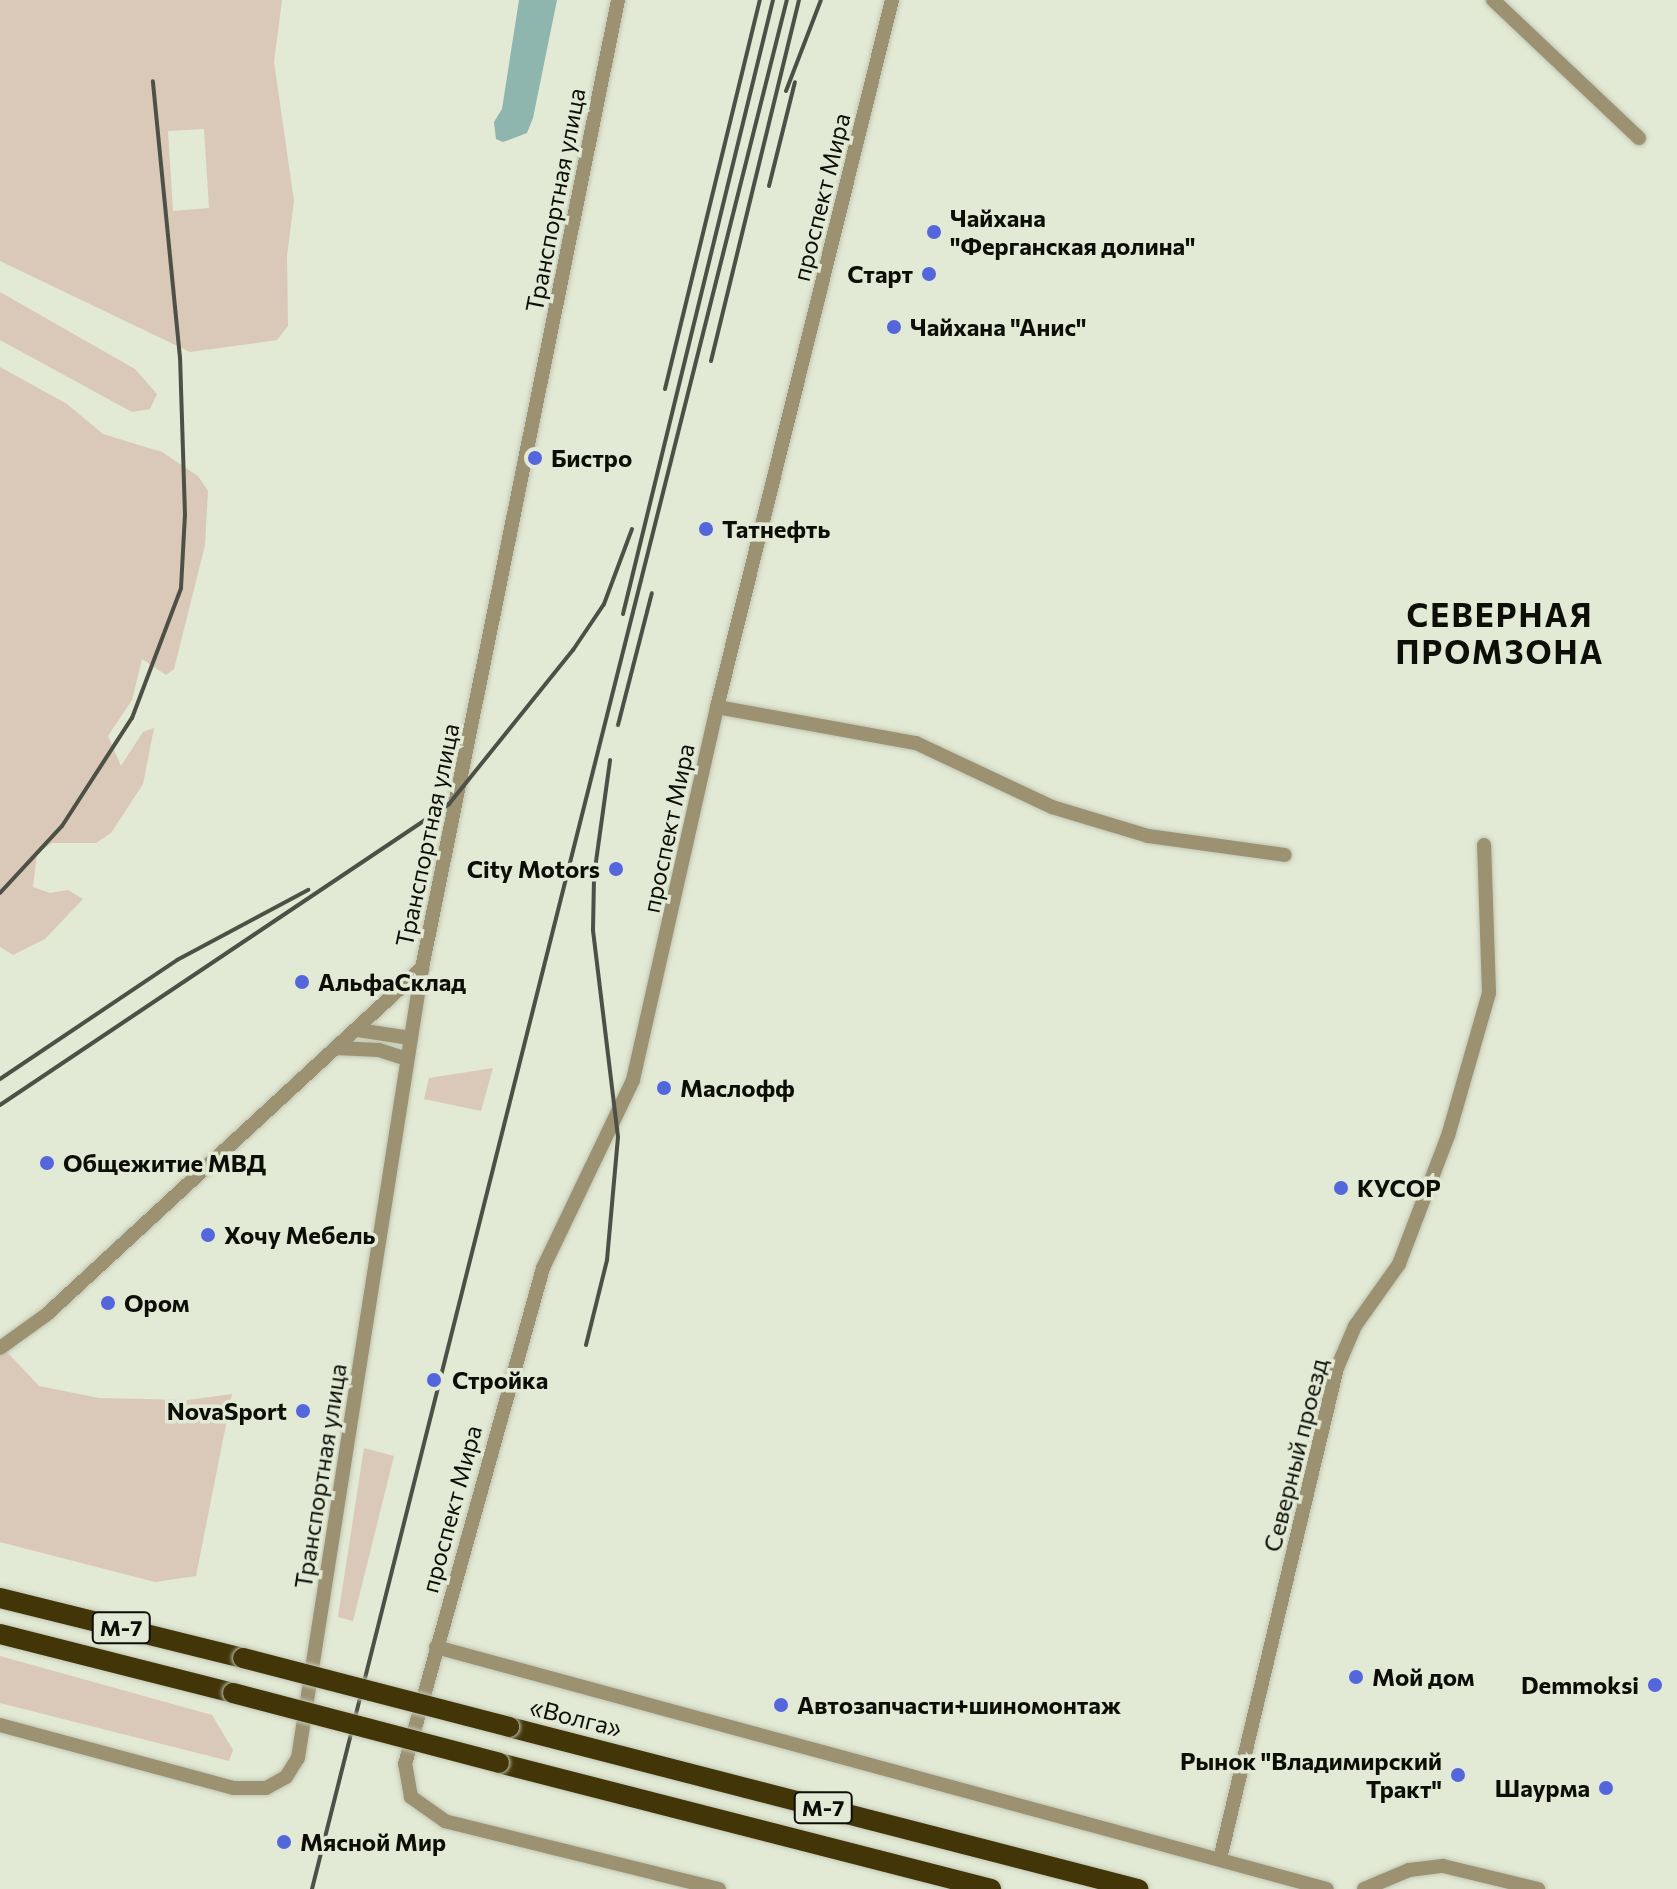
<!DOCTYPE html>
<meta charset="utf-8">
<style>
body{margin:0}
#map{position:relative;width:1677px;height:1889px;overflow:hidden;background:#e2e9d4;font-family:Commissioner,sans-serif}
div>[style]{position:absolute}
.green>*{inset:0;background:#dac8b9}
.water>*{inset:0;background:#8eb6ae}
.roads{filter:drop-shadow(0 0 2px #c0c6b3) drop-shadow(0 0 2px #c0c6b3)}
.minor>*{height:14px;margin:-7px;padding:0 7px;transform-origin:7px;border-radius:7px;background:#9c9171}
.highway>*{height:20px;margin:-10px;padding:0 10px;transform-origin:10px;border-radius:10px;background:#423508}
.rail>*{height:4px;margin:-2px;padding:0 2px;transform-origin:2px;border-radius:2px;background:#4d5045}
.bridges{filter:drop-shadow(0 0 2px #c0c6b3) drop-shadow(0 0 2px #c0c6b3)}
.highway-bridge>*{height:20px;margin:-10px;padding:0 10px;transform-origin:10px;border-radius:10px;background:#423508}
.dots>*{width:22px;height:22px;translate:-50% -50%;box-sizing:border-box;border:4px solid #e2e9d4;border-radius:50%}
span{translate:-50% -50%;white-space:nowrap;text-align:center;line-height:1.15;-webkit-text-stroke:7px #e2e9d4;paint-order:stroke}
.shield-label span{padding:2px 6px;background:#e2e9d4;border:2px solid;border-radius:6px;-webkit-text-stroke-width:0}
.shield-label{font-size:22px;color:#0c0e07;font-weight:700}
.street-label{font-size:24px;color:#0c0e07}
.poi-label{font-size:24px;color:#0c0e07;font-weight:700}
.left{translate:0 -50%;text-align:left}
.right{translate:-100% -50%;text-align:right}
.district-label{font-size:32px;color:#0c0e07;font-weight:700;letter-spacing:2px}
</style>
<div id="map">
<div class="green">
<div style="clip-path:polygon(evenodd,0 0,282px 0,274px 62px,294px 201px,287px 256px,288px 326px,277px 340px,190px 352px,0 261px,0 0,204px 129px,209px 208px,173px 211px,168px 131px,204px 129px)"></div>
<div style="clip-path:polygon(0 292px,135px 369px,157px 394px,150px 409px,132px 412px,0 340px)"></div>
<div style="clip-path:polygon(0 367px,67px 404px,103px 434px,162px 452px,198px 476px,208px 491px,205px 545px,174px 669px,166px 675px,142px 659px,132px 700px,108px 736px,121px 766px,143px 732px,154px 728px,143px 784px,111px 833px,96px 843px,52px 843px,37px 853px,33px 887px,50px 893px,68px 890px,83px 899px,45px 939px,13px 955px,0 947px)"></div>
<div style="clip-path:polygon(493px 1068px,481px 1111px,424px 1099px,429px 1078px)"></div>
<div style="clip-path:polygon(7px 1352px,39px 1386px,99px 1398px,188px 1400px,232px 1394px,196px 1576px,155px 1582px,0 1542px,0 1354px)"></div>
<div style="clip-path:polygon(364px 1448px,394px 1456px,353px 1621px,338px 1617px)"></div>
<div style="clip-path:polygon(0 1656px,212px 1715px,233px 1750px,229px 1761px,0 1703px)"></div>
</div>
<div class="water">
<div style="clip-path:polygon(519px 0,557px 0,533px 118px,527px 133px,503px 142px,496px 139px,494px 122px,502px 109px)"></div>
</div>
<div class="roads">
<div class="minor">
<div style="left:1493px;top:0;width:201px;rotate:43.4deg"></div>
<div style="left:717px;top:707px;width:202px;rotate:10.3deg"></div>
<div style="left:916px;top:743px;width:150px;rotate:25.2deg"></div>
<div style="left:1052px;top:807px;width:100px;rotate:16.8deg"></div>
<div style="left:1148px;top:836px;width:138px;rotate:7.9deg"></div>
<div style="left:358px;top:1030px;width:53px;rotate:8.7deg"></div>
<div style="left:336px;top:1048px;width:43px;rotate:2.7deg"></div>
<div style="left:379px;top:1050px;width:28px;rotate:18deg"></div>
<div style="left:0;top:1348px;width:57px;rotate:-35.7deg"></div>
<div style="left:46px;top:1315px;width:512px;rotate:-42.7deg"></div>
<div style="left:436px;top:1647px;width:923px;rotate:15.2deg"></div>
<div style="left:0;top:1725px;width:242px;rotate:15.1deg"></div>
<div style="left:234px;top:1788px;width:32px"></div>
<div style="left:266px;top:1788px;width:23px;rotate:-29deg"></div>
<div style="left:286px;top:1777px;width:22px;rotate:-58deg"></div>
<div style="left:298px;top:1758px;width:800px;rotate:-81.08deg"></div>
<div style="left:422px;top:968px;width:988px;rotate:-78.55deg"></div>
<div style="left:1220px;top:1859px;width:505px;rotate:-76.6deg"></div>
<div style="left:1337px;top:1368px;width:46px;rotate:-66.8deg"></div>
<div style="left:1355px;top:1326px;width:76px;rotate:-54.6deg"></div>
<div style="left:1399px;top:1264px;width:137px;rotate:-69.1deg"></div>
<div style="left:1448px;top:1136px;width:149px;rotate:-74deg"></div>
<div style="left:1489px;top:993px;width:148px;rotate:-91.9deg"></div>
<div style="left:719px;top:1889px;width:282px;rotate:-166.1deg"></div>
<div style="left:445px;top:1821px;width:42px;rotate:-144.8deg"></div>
<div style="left:411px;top:1797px;width:34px;rotate:-100deg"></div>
<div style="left:405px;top:1764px;width:515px;rotate:-74.45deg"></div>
<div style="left:543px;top:1268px;width:208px;rotate:-64.4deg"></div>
<div style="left:633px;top:1080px;width:382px;rotate:-77.3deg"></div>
<div style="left:717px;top:707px;width:728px;rotate:-76.1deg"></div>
<div style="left:1364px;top:1889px;width:49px;rotate:-22.9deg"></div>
<div style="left:1409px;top:1870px;width:34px;rotate:-7deg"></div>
<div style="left:1443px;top:1866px;width:98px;rotate:13.6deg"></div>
</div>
<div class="highway">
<div style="left:0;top:1598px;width:250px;rotate:13.9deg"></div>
<div style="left:0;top:1634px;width:240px;rotate:14.2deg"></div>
<div style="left:509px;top:1727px;width:650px;rotate:14.44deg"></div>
<div style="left:499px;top:1763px;width:508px;rotate:14.36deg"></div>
</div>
</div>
<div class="rail">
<div style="left:786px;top:91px;width:97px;rotate:-69deg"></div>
<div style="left:769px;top:186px;width:107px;rotate:-76deg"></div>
<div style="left:711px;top:361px;width:372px;rotate:-76.3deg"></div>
<div style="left:665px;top:389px;width:400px;rotate:-76.3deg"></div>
<div style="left:623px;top:614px;width:632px;rotate:-76.27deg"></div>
<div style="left:618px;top:725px;width:136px;rotate:-75.6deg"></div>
<div style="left:0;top:893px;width:91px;rotate:-47.2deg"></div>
<div style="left:62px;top:826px;width:129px;rotate:-57.1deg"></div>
<div style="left:132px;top:718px;width:139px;rotate:-69.3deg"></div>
<div style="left:181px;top:588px;width:73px;rotate:-86.9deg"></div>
<div style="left:185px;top:515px;width:157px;rotate:-91.8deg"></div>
<div style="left:180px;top:358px;width:278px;rotate:-95.6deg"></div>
<div style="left:0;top:1079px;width:213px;rotate:-33.9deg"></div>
<div style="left:177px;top:960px;width:149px;rotate:-28.1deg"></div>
<div style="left:0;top:1105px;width:541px;rotate:-33.84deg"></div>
<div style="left:449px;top:804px;width:198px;rotate:-51.2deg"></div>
<div style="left:573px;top:650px;width:55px;rotate:-56deg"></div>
<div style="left:604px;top:604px;width:80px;rotate:-69.5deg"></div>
<div style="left:586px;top:1345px;width:88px;rotate:-76.1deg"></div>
<div style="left:607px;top:1260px;width:123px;rotate:-84.9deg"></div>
<div style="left:618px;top:1137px;width:209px;rotate:-96.9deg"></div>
<div style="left:593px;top:930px;width:54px;rotate:-88.9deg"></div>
<div style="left:594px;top:876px;width:117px;rotate:-82.1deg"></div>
<div style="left:312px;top:1889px;width:1948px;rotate:-75.89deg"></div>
</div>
<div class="bridges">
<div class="highway-bridge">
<div style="left:243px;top:1658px;width:275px;rotate:14.5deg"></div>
<div style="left:233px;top:1693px;width:275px;rotate:14.7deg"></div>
</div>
</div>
<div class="dots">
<div style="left:934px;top:232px;background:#5366dc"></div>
<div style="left:929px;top:274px;background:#5366dc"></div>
<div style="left:894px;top:327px;background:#5366dc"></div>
<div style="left:535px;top:458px;background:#5366dc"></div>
<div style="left:706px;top:529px;background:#5366dc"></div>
<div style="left:616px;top:869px;background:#5366dc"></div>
<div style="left:302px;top:982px;background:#5366dc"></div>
<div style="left:664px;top:1088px;background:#5366dc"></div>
<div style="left:47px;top:1163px;background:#5366dc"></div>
<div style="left:1341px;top:1188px;background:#5366dc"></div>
<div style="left:208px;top:1235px;background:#5366dc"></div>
<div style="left:108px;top:1303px;background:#5366dc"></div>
<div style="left:434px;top:1380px;background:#5366dc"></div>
<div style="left:303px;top:1411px;background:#5366dc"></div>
<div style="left:1356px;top:1677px;background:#5366dc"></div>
<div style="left:1655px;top:1685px;background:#5366dc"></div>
<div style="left:781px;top:1705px;background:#5366dc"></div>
<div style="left:1458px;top:1775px;background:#5366dc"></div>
<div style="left:1606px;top:1788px;background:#5366dc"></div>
<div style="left:284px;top:1842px;background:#5366dc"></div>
</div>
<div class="shield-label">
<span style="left:121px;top:1628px">М-7</span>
<span style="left:823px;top:1808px">М-7</span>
</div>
<div class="street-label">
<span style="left:821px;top:197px;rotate:-76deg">проспект Мира</span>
<span style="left:555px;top:200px;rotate:-79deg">Транспортная улица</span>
<span style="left:668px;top:828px;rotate:-78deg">проспект Мира</span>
<span style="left:427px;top:835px;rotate:-78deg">Транспортная улица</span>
<span style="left:1295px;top:1455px;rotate:-76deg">Северный проезд</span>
<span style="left:320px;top:1476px;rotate:-81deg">Транспортная улица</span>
<span style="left:451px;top:1509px;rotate:-75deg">проспект Мира</span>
<span style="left:576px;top:1717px;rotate:14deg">«Волга»</span>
</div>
<div class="poi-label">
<span class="left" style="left:950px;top:232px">Чайхана<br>"Ферганская долина"</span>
<span class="right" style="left:913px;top:274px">Старт</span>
<span class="left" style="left:910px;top:327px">Чайхана "Анис"</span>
<span class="left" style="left:551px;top:458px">Бистро</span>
<span class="left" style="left:722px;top:529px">Татнефть</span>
<span class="right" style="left:600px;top:869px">City Motors</span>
<span class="left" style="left:318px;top:982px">АльфаСклад</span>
<span class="left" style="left:680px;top:1088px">Маслофф</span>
<span class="left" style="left:63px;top:1163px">Общежитие МВД</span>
<span class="left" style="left:1357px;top:1188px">КУСОР</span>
<span class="left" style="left:224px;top:1235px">Хочу Мебель</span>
<span class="left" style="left:124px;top:1303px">Ором</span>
<span class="left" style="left:452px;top:1380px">Стройка</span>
<span class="right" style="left:287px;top:1411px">NovaSport</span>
<span class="left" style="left:1372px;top:1677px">Мой дом</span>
<span class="right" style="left:1639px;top:1685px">Demmoksi</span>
<span class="left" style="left:797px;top:1705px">Автозапчасти+шиномонтаж</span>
<span class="right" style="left:1442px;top:1775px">Рынок "Владимирский<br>Тракт"</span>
<span class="right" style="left:1590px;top:1788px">Шаурма</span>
<span class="left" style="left:300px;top:1842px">Мясной Мир</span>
</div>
<div class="district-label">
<span style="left:1500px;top:633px">СЕВЕРНАЯ<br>ПРОМЗОНА</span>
</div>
</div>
